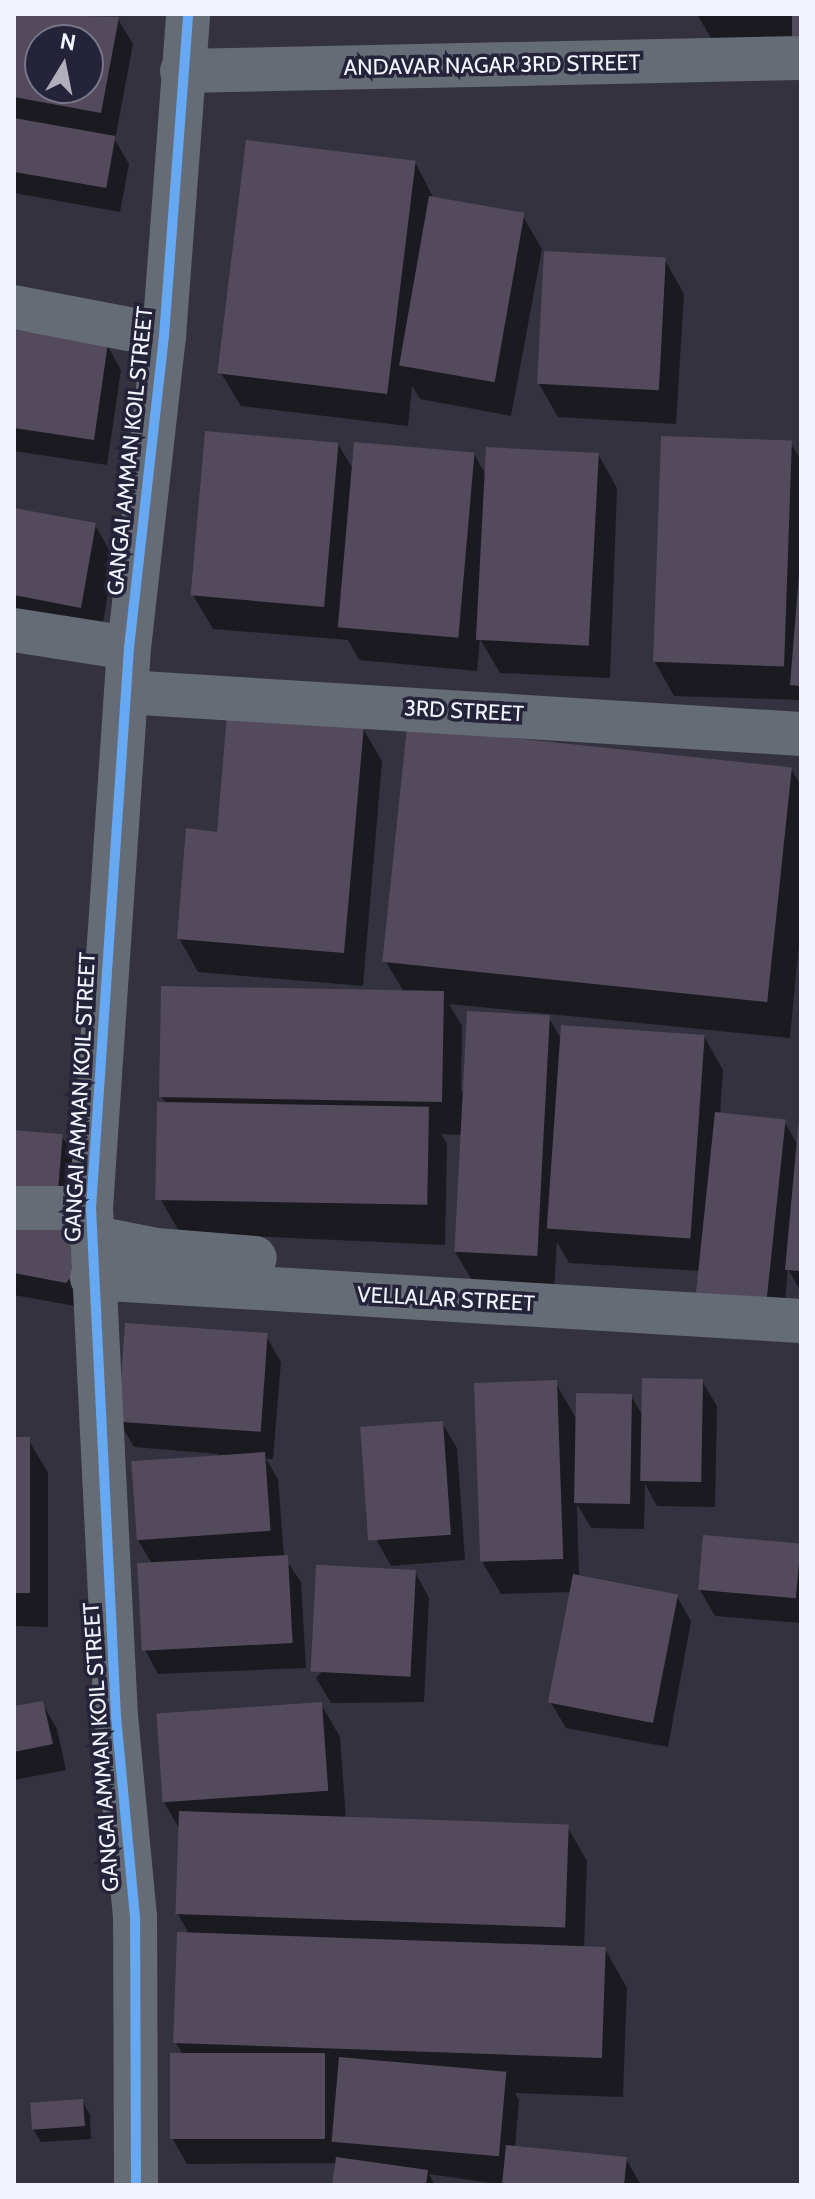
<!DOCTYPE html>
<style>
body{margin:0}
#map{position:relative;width:815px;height:2199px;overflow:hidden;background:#33323e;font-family:Cabin,sans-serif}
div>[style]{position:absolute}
.shadow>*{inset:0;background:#0007}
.building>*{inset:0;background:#534b5c;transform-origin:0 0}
.minor>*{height:44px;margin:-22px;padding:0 22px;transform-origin:22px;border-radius:22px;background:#666c76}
.cycleway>*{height:10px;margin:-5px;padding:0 5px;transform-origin:5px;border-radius:5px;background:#66a8f1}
span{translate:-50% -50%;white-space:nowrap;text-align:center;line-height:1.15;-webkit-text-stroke:7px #252339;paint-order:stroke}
.street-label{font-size:22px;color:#f3f3fe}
.frame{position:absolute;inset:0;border:16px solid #f3f3fe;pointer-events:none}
.north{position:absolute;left:24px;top:24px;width:80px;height:80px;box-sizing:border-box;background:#252339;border:2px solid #777688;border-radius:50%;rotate:10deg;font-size:22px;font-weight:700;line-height:32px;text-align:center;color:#f3f3fe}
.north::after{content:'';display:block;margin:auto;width:28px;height:36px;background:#b0afbb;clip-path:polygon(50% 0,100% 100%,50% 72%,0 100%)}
</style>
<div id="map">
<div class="shadow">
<div style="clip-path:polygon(evenodd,14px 14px,118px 19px,133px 44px,115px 140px,129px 164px,120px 212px,14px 193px,14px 14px,40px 40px,88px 40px,88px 88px,40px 88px,40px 40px)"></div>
<div style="clip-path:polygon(697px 14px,801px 14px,801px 48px,717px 49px)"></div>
<div style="clip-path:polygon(415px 162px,434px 199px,522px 215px,542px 249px,511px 416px,420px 399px,412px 386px,408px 426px,241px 406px,221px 373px)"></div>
<div style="clip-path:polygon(665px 260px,684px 294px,676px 424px,558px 417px,539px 384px)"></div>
<div style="clip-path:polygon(14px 332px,107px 345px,121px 370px,107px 465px,14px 451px)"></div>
<div style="clip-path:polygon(790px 442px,801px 461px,801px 700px,674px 696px,655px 662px)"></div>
<div style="clip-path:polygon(338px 444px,354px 471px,474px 454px,487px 477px,598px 454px,617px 488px,610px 678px,500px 673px,480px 639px,477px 671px,359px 660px,348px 640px,213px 629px,193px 595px)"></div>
<div style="clip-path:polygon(14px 510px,95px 525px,114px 558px,100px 640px,14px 625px)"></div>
<div style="clip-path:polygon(362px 727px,382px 761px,363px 986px,198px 972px,179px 938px,219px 834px)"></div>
<div style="clip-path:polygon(790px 767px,801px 786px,801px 923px,790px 1038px,449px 1004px,462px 1026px,461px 1092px,549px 1018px,562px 1040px,704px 1036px,723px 1070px,720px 1115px,784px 1121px,798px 1145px,801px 1116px,801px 1292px,788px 1269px,782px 1329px,701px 1271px,569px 1263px,557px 1242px,554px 1290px,475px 1285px,455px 1252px,462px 1135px,441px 1134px,447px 1144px,445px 1245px,180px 1233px,161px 1200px,166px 1104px,161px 1096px,404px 992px,386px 962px)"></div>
<div style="clip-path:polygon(14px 1132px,62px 1136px,77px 1162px,71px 1216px)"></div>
<div style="clip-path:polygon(14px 1231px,69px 1232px,81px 1307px,14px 1295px)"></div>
<div style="clip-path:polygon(266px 1336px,281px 1362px,273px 1459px,266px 1459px,278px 1479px,284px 1557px,301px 1582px,306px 1668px,158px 1674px,144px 1648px,151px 1562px,138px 1540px,218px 1454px,134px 1447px,119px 1421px)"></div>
<div style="clip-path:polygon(702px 1381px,717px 1406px,715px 1507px,657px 1506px,645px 1484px,644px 1529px,591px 1528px,577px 1504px,579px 1577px,676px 1595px,691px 1621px,668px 1747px,566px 1728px,551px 1703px,572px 1592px,501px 1594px,481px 1560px,555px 1382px,577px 1420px,631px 1396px,644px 1418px)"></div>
<div style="clip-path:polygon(442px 1423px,457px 1448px,465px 1560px,391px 1566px,377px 1541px)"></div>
<div style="clip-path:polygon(14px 1439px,28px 1439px,48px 1473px,48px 1627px,14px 1626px)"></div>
<div style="clip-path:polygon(801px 1546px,801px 1623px,715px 1616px,700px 1590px)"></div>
<div style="clip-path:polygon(415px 1572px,429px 1598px,424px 1702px,331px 1703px,316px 1678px)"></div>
<div style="clip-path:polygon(42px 1703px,57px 1729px,66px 1770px,14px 1780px,14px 1708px)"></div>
<div style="clip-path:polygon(321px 1704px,340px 1737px,346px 1820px,568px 1828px,587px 1861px,584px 1948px,605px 1949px,627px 1988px,623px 2097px,515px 2093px,519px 2100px,515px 2148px,626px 2159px,641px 2185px,504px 2185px,429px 2174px,435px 2185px,334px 2185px,337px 2163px,187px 2164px,172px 2138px,183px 2055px,176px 2043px,189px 1934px,178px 1914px,180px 1830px,164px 1802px)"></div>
<div style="clip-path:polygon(82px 2101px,90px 2115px,91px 2139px,41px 2142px,33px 2129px)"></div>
</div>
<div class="building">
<div style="clip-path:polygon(evenodd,14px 14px,119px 17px,101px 113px,14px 97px,14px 14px,40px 40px,88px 40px,88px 88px,40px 88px,40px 40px)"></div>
<div style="left:792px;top:14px;width:9px;height:22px"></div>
<div style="left:14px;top:118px;width:103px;height:53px;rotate:10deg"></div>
<div style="left:246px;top:140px;width:171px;height:235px;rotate:7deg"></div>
<div style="left:429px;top:196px;width:97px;height:172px;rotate:10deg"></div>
<div style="left:544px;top:251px;width:122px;height:133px;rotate:3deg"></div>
<div style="clip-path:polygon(14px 330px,108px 343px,94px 440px,14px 428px)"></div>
<div style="left:205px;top:431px;width:134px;height:165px;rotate:5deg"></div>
<div style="left:661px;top:436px;width:131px;height:226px;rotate:2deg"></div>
<div style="left:354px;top:442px;width:121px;height:186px;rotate:5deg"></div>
<div style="left:486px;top:447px;width:113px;height:193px;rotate:3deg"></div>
<div style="clip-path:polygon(14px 508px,96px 523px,81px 608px,14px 595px)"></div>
<div style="clip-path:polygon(799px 575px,801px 575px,801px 686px,790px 685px)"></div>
<div style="clip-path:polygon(227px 715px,364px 725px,344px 953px,177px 939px,186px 828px,217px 832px)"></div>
<div style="left:407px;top:727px;width:387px;height:236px;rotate:6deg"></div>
<div style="left:161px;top:986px;width:283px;height:111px;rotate:1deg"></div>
<div style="left:467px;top:1011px;width:83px;height:241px;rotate:3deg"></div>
<div style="left:561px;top:1025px;width:144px;height:204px;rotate:4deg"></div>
<div style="left:157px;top:1102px;width:272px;height:98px;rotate:1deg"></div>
<div style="left:715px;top:1112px;width:71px;height:186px;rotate:6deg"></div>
<div style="clip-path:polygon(799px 1118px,801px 1118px,801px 1271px,785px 1270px)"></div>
<div style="left:14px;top:1130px;width:49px;height:57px;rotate:5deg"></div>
<div style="clip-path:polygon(14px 1229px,70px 1230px,80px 1249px,75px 1273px,66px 1283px,14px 1273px)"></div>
<div style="left:125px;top:1323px;width:143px;height:99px;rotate:4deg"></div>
<div style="left:642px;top:1378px;width:61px;height:103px;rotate:1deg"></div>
<div style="left:557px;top:1380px;width:179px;height:83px;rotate:88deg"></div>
<div style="left:576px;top:1393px;width:56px;height:110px;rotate:1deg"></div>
<div style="left:443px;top:1421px;width:114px;height:83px;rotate:86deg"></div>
<div style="left:14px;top:1437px;width:16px;height:156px"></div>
<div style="left:265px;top:1452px;width:79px;height:134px;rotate:86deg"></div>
<div style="left:703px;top:1535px;width:98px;height:55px;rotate:5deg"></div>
<div style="left:288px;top:1555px;width:88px;height:151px;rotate:87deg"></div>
<div style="left:416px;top:1570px;width:107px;height:100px;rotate:93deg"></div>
<div style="left:573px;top:1574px;width:107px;height:131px;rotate:11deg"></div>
<div style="clip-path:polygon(43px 1701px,53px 1744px,14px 1752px,14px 1706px)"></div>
<div style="left:322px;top:1702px;width:89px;height:166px;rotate:86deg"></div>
<div style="left:179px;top:1811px;width:390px;height:103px;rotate:2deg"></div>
<div style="left:177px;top:1932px;width:429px;height:111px;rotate:2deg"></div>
<div style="left:170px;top:2053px;width:155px;height:86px"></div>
<div style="left:339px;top:2057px;width:168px;height:85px;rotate:5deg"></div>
<div style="left:83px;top:2099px;width:27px;height:53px;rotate:86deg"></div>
<div style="clip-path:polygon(506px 2145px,627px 2157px,624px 2185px,502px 2185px)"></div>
<div style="clip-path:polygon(336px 2157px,428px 2170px,426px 2185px,332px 2185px)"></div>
</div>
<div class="minor">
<div style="left:182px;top:71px;width:619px;rotate:-1.2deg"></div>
<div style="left:14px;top:307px;width:153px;rotate:10.9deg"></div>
<div style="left:14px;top:630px;width:116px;rotate:8.9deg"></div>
<div style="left:126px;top:692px;width:676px;rotate:3.56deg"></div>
<div style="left:14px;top:1208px;width:77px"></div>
<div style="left:91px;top:1237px;width:66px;rotate:11.3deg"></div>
<div style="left:156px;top:1250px;width:99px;rotate:4.6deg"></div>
<div style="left:92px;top:1278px;width:710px;rotate:3.47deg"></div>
<div style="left:136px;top:2185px;width:268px;rotate:-90.2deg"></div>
<div style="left:135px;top:1917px;width:201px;rotate:-95.4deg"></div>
<div style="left:116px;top:1717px;width:510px;rotate:-92.81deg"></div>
<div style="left:91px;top:1208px;width:561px;rotate:-86.12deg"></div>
<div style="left:129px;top:648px;width:314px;rotate:-83.6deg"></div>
<div style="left:164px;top:336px;width:323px;rotate:-85.7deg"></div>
</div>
<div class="cycleway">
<div style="left:136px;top:2185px;width:268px;rotate:-90.2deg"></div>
<div style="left:135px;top:1917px;width:201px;rotate:-95.4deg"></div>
<div style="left:116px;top:1717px;width:510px;rotate:-92.81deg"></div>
<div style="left:91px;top:1208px;width:561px;rotate:-86.12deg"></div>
<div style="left:129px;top:648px;width:314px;rotate:-83.6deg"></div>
<div style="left:164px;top:336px;width:323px;rotate:-85.7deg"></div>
</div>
<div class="street-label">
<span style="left:492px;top:65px;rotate:-1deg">ANDAVAR NAGAR 3RD STREET</span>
<span style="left:130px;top:451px;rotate:-84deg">GANGAI AMMAN KOIL STREET</span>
<span style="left:464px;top:711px;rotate:3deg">3RD STREET</span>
<span style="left:80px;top:1097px;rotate:-87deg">GANGAI AMMAN KOIL STREET</span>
<span style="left:446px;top:1299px;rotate:3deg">VELLALAR STREET</span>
<span style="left:101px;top:1747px;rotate:-94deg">GANGAI AMMAN KOIL STREET</span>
</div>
<div class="frame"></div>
<div class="north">N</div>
</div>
